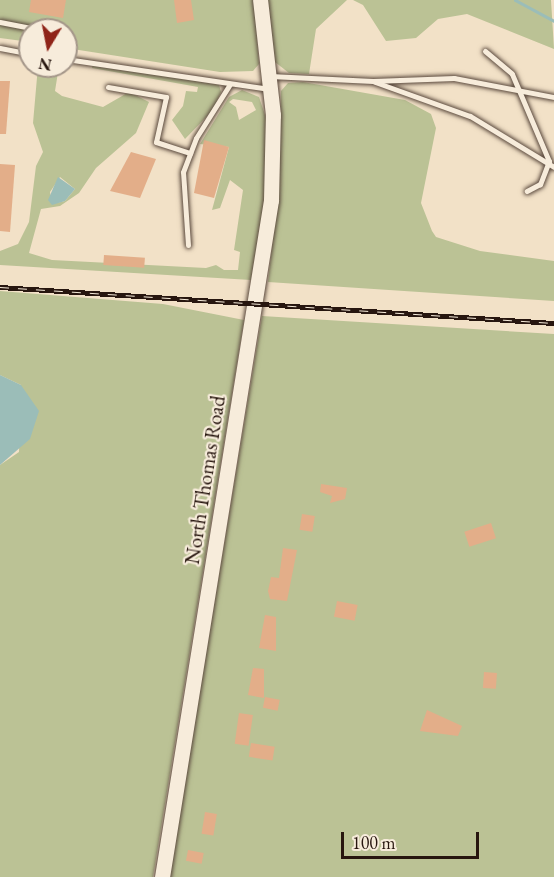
<!DOCTYPE html>
<style>
body{margin:0}
#map{position:relative;width:554px;height:877px;overflow:hidden;background:#f2e1c7;font-family:"EB Garamond",serif}
div>[style]{position:absolute}
.green>*{inset:0;background:#bbc295}
.water>*{inset:0;background:#9bbdb8}
.stream>*{height:3px;margin:-1.5px;padding:0 1.5px;transform-origin:1.5px;border-radius:1.5px;background:#9bbdb8}
.building>*{inset:0;background:#e3ae89;transform-origin:0 0}
.roads{filter:drop-shadow(0 0 2px #5a493d) drop-shadow(0 0 2px #5a493d)}
.lane>*{height:5px;margin:-2.5px;padding:0 2.5px;transform-origin:2.5px;border-radius:2.5px;background:#f7ecdb}
.secondary>*{height:15px;margin:-7.5px;padding:0 7.5px;transform-origin:7.5px;border-radius:7.5px;background:#f7ecdb}
.rail>*{height:5px;margin-top:-2.5px;transform-origin:0;background:repeating-linear-gradient(90deg,#f7ecdb 0 9px,#27160f 0 18px);box-sizing:border-box;border-block:2px solid #27160f}
span{translate:-50% -50%;white-space:nowrap;text-align:center;line-height:1.15;-webkit-text-stroke:4.5px #f7ecdb;paint-order:stroke}
.street-label{font-size:21px;color:#27160f}
.north{position:absolute;left:18px;top:18px;width:60px;height:60px;box-sizing:border-box;background:#f7ecdb;border:2px solid #a49689;border-radius:50%;rotate:190deg;font-size:16px;font-weight:700;line-height:24px;text-align:center;color:#27160f}
.north::after{content:'';display:block;margin:auto;width:21px;height:27px;background:#8f2418;clip-path:polygon(50% 0,100% 100%,50% 72%,0 100%)}
.scale{position:absolute;left:341px;top:832px;width:138px;height:27px;box-sizing:border-box;border:3px solid #27160f;border-top:0;padding-left:8px;font-size:18px;line-height:21px;white-space:nowrap;color:#27160f;-webkit-text-stroke:4px #f7ecdb;paint-order:stroke}
</style>
<div id="map">
<div class="green">
<div style="clip-path:polygon(0 0,254px 0,259px 64px,253px 71px,220px 72px,66px 48px,66px 30px,30px 30px,30px 42px,0 38px)"></div>
<div style="clip-path:polygon(268px 0,347px 0,316px 29px,309px 74px,289px 73px,275px 62px)"></div>
<div style="clip-path:polygon(353px 0,551px 0,554px 49px,467px 14px,438px 19px,416px 38px,386px 41px,363px 5px)"></div>
<div style="clip-path:polygon(93px 63px,219px 85px,221px 92px,213px 110px,185px 139px,172px 120px,183px 106px,186px 91px,197px 92px,198px 87px,92px 68px)"></div>
<div style="clip-path:polygon(evenodd,38px 66px,59px 66px,55px 91px,62px 96px,103px 107px,129px 92px,149px 102px,136px 133px,96px 168px,79px 193px,60px 206px,41px 209px,29px 253px,52px 260px,206px 268px,216px 265px,224px 270px,238px 270px,240px 252px,234px 250px,243px 190px,230px 180px,220px 208px,212px 210px,229px 147px,200px 144px,229px 97px,242px 90px,259px 97px,267px 121px,265px 195px,251px 280px,0 265px,0 251px,18px 244px,29px 222px,36px 166px,43px 152px,33px 123px,38px 66px,233px 99px,252px 102px,256px 110px,239px 120px,236px 107px,229px 102px,233px 99px,38px 66px,60px 177px,75px 189px,65px 201px,52px 204px,50px 192px,60px 177px)"></div>
<div style="clip-path:polygon(303px 82px,405px 100px,431px 114px,436px 128px,421px 203px,432px 231px,436px 237px,480px 251px,554px 261px,554px 301px,268px 282px,279px 185px,281px 91px,288px 83px)"></div>
<div style="clip-path:polygon(0 291px,163px 304px,244px 320px,153px 877px,0 877px,0 465px,19px 452px,21px 385px,0 375px)"></div>
<div style="clip-path:polygon(262px 316px,554px 334px,554px 877px,169px 877px)"></div>
</div>
<div class="water">
<div style="clip-path:polygon(58px 177px,75px 189px,65px 201px,52px 205px,48px 200px)"></div>
<div style="clip-path:polygon(0 375px,21px 385px,39px 411px,30px 439px,0 465px)"></div>
</div>
<div class="stream">
<div style="left:515px;top:0;width:44px;rotate:28.3deg"></div>
</div>
<div class="building">
<div style="clip-path:polygon(31px 0,66px 0,63px 18px,29px 12px)"></div>
<div style="clip-path:polygon(174px 0,191px 0,194px 20px,177px 23px)"></div>
<div style="clip-path:polygon(0 81px,10px 81px,6px 134px,0 134px)"></div>
<div style="clip-path:polygon(204px 140px,229px 147px,214px 198px,194px 193px)"></div>
<div style="clip-path:polygon(131px 152px,156px 159px,140px 198px,110px 191px)"></div>
<div style="clip-path:polygon(0 164px,15px 165px,10px 232px,0 231px)"></div>
<div style="left:104px;top:255px;width:41px;height:10px;rotate:4deg"></div>
<div style="clip-path:polygon(321px 484px,347px 488px,345px 499px,330px 503px,332px 496px,320px 492px)"></div>
<div style="left:302px;top:514px;width:13px;height:16px;rotate:9deg"></div>
<div style="left:491px;top:523px;width:16px;height:28px;rotate:72deg"></div>
<div style="clip-path:polygon(283px 548px,297px 550px,287px 601px,270px 599px,268px 591px,271px 577px,279px 578px)"></div>
<div style="left:337px;top:601px;width:21px;height:16px;rotate:11deg"></div>
<div style="clip-path:polygon(265px 615px,276px 617px,276px 651px,259px 648px)"></div>
<div style="clip-path:polygon(253px 668px,264px 669px,264px 698px,248px 695px)"></div>
<div style="left:484px;top:672px;width:13px;height:16px;rotate:4deg"></div>
<div style="left:265px;top:697px;width:15px;height:11px;rotate:11deg"></div>
<div style="clip-path:polygon(427px 710px,462px 726px,458px 736px,420px 731px)"></div>
<div style="left:239px;top:713px;width:14px;height:31px;rotate:8deg"></div>
<div style="left:251px;top:743px;width:24px;height:14px;rotate:9deg"></div>
<div style="left:205px;top:812px;width:12px;height:22px;rotate:9deg"></div>
<div style="left:188px;top:850px;width:16px;height:11px;rotate:11deg"></div>
</div>
<div class="roads">
<div class="lane">
<div style="left:0;top:22px;width:42px;rotate:11deg"></div>
<div style="left:0;top:48px;width:31px;rotate:11deg"></div>
<div style="left:485px;top:51px;width:35px;rotate:40deg"></div>
<div style="left:512px;top:74px;width:95px;rotate:67deg"></div>
<div style="left:549px;top:161px;width:25px;rotate:111deg"></div>
<div style="left:540px;top:184px;width:15px;rotate:152deg"></div>
<div style="left:66px;top:59px;width:204px;rotate:8.4deg"></div>
<div style="left:270px;top:76px;width:103px;rotate:2.8deg"></div>
<div style="left:373px;top:81px;width:81px;rotate:-2.1deg"></div>
<div style="left:454px;top:78px;width:102px;rotate:10.8deg"></div>
<div style="left:375px;top:82px;width:101px;rotate:19.7deg"></div>
<div style="left:470px;top:116px;width:98px;rotate:31.3deg"></div>
<div style="left:108px;top:87px;width:59px;rotate:9.8deg"></div>
<div style="left:166px;top:97px;width:46px;rotate:102.5deg"></div>
<div style="left:156px;top:142px;width:36px;rotate:18deg"></div>
<div style="left:188px;top:245px;width:73px;rotate:-93.9deg"></div>
<div style="left:183px;top:172px;width:36px;rotate:-69deg"></div>
<div style="left:196px;top:138px;width:64px;rotate:-57.8deg"></div>
</div>
<div class="secondary">
<div style="left:162px;top:877px;width:686px;rotate:-80.85deg"></div>
<div style="left:271px;top:200px;width:85px;rotate:-88.7deg"></div>
<div style="left:273px;top:115px;width:116px;rotate:-96.4deg"></div>
</div>
</div>
<div class="rail">
<div style="left:0;top:287px;width:555px;rotate:3.72deg"></div>
</div>
<div class="street-label">
<span style="left:205px;top:480px;rotate:-81deg">North Thomas Road</span>
</div>
<div class="north">N</div>
<div class="scale">100 m</div>
</div>
